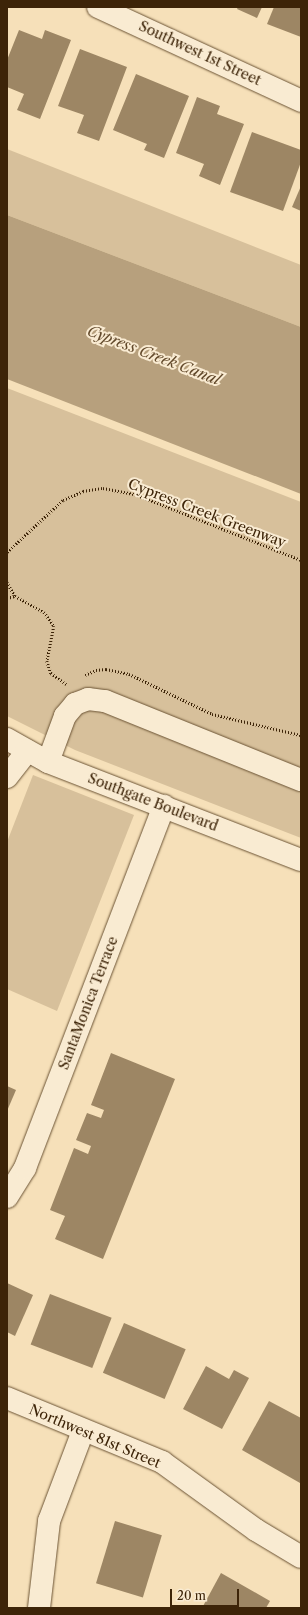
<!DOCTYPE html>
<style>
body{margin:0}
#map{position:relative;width:308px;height:1615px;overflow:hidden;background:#f6e0b9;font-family:"Libre Caslon Text",serif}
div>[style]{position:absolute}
.green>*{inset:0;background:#d7c09b}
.water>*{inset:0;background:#b7a07d}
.building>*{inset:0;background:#9d8664;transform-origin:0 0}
.path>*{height:2.5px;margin-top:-1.25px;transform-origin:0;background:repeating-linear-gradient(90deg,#3d2408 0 1px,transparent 0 3px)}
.roads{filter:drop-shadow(0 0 1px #6b5334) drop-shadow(0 0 1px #6b5334)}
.minor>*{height:22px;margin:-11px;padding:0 11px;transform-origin:11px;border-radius:11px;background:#f9ebd2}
span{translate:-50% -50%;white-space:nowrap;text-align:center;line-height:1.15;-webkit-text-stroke:4px #f9ebd2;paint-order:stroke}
.street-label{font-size:14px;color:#3d2408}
.water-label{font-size:15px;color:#62492b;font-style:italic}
.frame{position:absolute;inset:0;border:8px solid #3d2408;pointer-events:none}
.scale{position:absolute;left:170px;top:1589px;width:69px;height:18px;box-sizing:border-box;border:2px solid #3d2408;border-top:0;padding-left:5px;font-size:12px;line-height:14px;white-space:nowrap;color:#3d2408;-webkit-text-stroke:3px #f9ebd2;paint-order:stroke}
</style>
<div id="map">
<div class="green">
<div style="clip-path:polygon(7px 149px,301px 265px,301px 327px,7px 215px)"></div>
<div style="clip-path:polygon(7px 388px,301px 502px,301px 838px,75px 750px,7px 716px)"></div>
<div style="clip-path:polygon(33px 775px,134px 815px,57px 1011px,7px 989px,7px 842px)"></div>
</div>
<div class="water">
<div style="clip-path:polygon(7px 215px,301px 327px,301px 494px,7px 379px)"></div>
</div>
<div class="building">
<div style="clip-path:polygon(238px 7px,262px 7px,257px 18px,237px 9px)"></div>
<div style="clip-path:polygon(274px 7px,301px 7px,301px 37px,267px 24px)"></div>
<div style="clip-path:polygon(19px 30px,42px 39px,45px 30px,71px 40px,40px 119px,17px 110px,24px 94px,7px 87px,7px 60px)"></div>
<div style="clip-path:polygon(80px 49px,127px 67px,99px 141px,77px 133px,84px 115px,58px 106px)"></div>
<div style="clip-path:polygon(136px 74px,189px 96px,164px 158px,144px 150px,147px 144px,113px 130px)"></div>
<div style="clip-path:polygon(197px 97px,220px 106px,217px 114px,244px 124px,220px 185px,199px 176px,204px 164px,176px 153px)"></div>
<div style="clip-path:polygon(252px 132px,301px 150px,301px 162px,283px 211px,230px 192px)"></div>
<div style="clip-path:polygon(301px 186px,301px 211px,292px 207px)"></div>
<div style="clip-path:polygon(111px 1053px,175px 1079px,103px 1259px,55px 1239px,65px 1216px,50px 1210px,74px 1148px,88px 1154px,91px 1146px,76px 1140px,87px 1113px,101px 1118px,104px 1110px,91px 1105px)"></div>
<div style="clip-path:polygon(7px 1086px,16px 1090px,7px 1111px)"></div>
<div style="clip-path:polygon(7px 1283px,33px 1295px,15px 1336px,7px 1332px)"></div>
<div style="left:50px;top:1294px;width:66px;height:54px;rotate:21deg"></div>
<div style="left:124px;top:1323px;width:67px;height:54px;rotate:23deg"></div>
<div style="clip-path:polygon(206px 1366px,229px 1379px,234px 1370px,249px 1378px,222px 1429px,183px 1409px)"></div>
<div style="clip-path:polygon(269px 1401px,301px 1418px,300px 1483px,242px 1450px)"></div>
<div style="left:115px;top:1521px;width:49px;height:65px;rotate:17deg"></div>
<div style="clip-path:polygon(221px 1573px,270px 1601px,266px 1608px,202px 1608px)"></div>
</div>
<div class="path">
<div style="left:7px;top:552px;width:76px;rotate:-42.9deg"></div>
<div style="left:63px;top:500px;width:22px;rotate:-24deg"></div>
<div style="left:83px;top:491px;width:20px;rotate:-9deg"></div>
<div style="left:103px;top:488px;width:33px;rotate:11deg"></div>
<div style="left:135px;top:494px;width:179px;rotate:21.7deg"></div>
<div style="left:7px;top:582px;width:16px;rotate:60deg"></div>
<div style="left:15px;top:596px;width:33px;rotate:29deg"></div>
<div style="left:44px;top:612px;width:17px;rotate:54deg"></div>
<div style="left:54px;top:626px;width:36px;rotate:101deg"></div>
<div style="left:47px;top:661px;width:13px;rotate:72deg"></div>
<div style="left:51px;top:673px;width:19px;rotate:36deg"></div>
<div style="left:7px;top:598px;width:8px;rotate:-14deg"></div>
<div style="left:85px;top:675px;width:12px;rotate:-24deg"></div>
<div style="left:96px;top:670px;width:10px;rotate:-6deg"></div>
<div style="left:106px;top:669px;width:24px;rotate:12deg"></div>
<div style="left:129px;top:674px;width:92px;rotate:25.7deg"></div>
<div style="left:212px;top:714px;width:91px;rotate:13.3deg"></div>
</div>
<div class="roads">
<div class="minor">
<div style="left:98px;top:7px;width:224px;rotate:24.8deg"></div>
<div style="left:7px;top:739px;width:47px;rotate:29.3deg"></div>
<div style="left:48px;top:762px;width:271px;rotate:21.2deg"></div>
<div style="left:48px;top:762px;width:49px;rotate:-69.7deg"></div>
<div style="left:65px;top:716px;width:16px;rotate:-50deg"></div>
<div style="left:75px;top:704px;width:14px;rotate:-21deg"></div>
<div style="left:88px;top:699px;width:17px;rotate:7deg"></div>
<div style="left:105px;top:701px;width:211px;rotate:22deg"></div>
<div style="left:7px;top:777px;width:33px;rotate:-52deg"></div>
<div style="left:7px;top:1197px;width:34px;rotate:-58deg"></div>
<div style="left:25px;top:1168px;width:388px;rotate:-69deg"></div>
<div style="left:7px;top:1398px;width:168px;rotate:22.4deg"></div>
<div style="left:162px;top:1462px;width:116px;rotate:35.9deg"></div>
<div style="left:256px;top:1530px;width:52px;rotate:31deg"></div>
<div style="left:39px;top:1608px;width:88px;rotate:-83.4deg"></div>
<div style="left:49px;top:1521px;width:96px;rotate:-69.3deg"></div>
</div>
</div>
<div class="street-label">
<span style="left:200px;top:53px;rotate:25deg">Southwest 1st Street</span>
<span style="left:207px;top:513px;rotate:21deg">Cypress Creek Greenway</span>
<span style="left:153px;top:802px;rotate:21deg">Southgate Boulevard</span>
<span style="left:88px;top:1003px;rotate:-69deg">SantaMonica Terrace</span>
<span style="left:95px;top:1436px;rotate:23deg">Northwest 81st Street</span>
</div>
<div class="water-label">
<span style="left:154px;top:355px;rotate:21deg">Cypress Creek Canal</span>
</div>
<div class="frame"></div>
<div class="scale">20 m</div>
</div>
